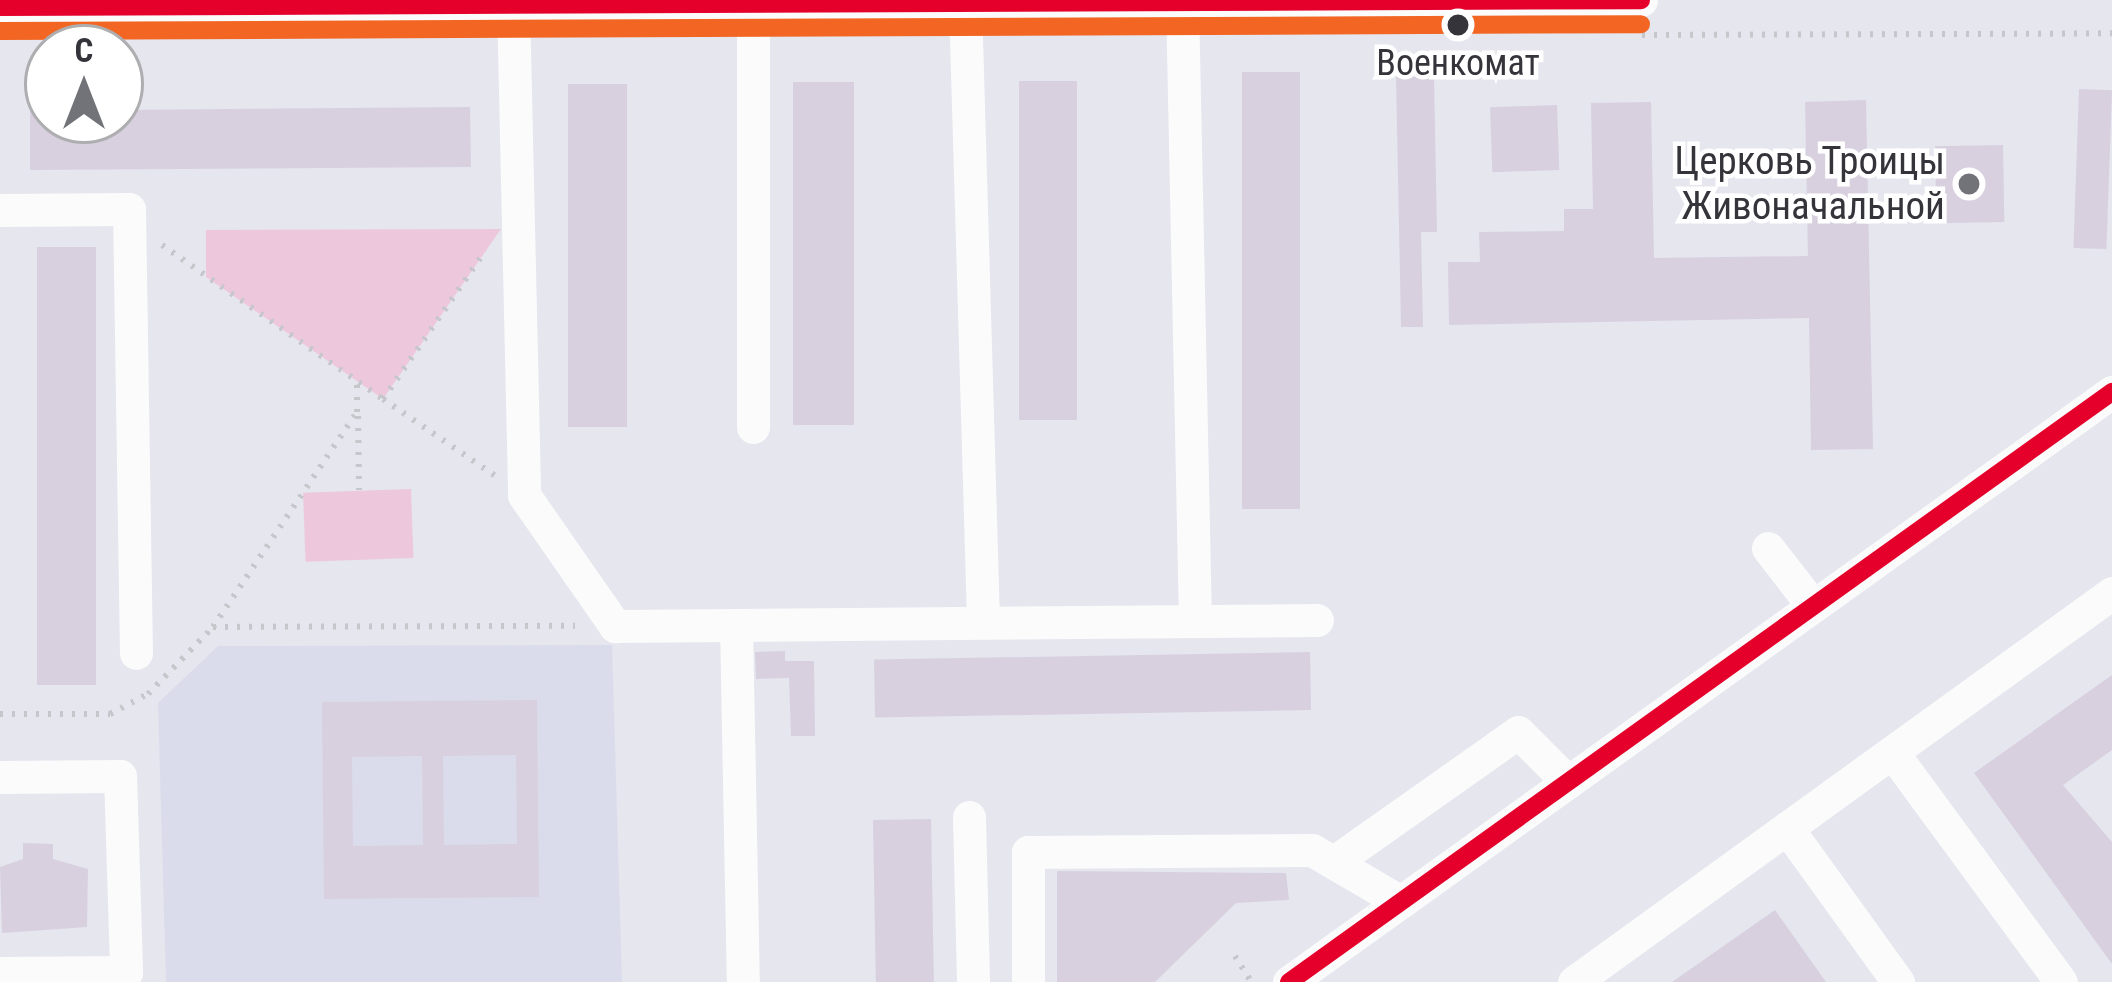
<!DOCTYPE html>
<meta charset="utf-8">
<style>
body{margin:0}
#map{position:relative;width:2112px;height:982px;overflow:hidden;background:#e5e6ee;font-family:"Roboto Condensed",sans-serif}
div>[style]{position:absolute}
.built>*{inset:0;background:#dadceb}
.green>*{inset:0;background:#edc8dc;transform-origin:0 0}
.building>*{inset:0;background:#d8d0df;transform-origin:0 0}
.path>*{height:6px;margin-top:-3px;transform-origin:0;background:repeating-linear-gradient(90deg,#c6c7ca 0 3px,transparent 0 12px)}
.minor>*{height:33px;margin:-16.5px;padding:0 16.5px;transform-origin:16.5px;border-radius:16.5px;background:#fbfbfc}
.bus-1>*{height:18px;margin:-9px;padding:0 9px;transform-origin:9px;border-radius:9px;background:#e4002b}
.bus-2>*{height:18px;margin:-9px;padding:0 9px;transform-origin:9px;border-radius:9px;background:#f26522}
.dots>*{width:33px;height:33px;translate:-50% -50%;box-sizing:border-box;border:6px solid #fff;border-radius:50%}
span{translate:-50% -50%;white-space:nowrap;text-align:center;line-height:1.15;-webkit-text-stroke:9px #fff;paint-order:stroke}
.bus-label{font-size:36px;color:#34343a}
.poi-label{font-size:39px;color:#34343a}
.right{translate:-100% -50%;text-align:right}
.north{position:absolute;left:24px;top:24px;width:120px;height:120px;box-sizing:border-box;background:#fff;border:3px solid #aeaeb0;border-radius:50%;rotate:0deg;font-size:33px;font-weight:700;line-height:48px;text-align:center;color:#34343a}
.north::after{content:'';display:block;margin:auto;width:42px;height:54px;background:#727279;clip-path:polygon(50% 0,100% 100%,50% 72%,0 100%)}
</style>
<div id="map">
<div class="built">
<div style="clip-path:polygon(612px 645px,622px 982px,166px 982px,158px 703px,218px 646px)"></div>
</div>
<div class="green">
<div style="clip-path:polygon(501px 229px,383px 399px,206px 277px,206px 230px)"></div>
<div style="left:411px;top:489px;width:69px;height:108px;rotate:88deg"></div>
</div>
<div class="building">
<div style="left:1242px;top:72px;width:58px;height:437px"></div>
<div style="clip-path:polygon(1434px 76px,1437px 232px,1421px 232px,1423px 327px,1401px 327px,1396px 77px)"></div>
<div style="left:1019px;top:81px;width:58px;height:339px"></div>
<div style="left:793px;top:82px;width:61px;height:343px"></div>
<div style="left:627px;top:84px;width:343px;height:59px;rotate:90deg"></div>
<div style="left:2079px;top:89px;width:33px;height:159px;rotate:2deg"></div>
<div style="clip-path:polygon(1866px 100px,1873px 449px,1811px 450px,1809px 318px,1449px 325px,1448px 262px,1480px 262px,1479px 232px,1564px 231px,1564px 209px,1593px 209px,1591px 103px,1651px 102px,1654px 258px,1808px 256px,1805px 102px)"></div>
<div style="left:1557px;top:105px;width:65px;height:67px;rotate:88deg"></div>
<div style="clip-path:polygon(470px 107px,471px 167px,30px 170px,30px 111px,48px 111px,48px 120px,120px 120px,120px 110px)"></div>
<div style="left:2003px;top:145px;width:77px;height:68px;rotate:89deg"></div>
<div style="left:37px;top:247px;width:59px;height:438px"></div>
<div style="clip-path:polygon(785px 651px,785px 661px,814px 661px,815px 736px,791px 736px,789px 678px,756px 679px,755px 652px)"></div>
<div style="left:1310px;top:652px;width:58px;height:436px;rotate:89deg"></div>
<div style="clip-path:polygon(2112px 675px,2112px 750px,2063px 785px,2112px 842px,2112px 964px,1974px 773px)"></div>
<div style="clip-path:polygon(evenodd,537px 700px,539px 897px,324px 899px,322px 702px,537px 700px,516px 755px,517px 844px,444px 845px,443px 756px,516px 755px,537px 700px,422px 756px,423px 845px,353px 846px,352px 757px,422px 756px)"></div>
<div style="left:931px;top:819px;width:163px;height:58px;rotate:89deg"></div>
<div style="clip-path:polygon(23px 843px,53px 844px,53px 859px,88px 869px,87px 927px,2px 933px,0 867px,23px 859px)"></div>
<div style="clip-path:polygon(1057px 871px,1286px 873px,1289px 900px,1236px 903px,1155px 982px,1057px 982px)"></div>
<div style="clip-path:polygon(1775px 910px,1826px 982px,1672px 982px)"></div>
</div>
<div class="path">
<div style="left:1642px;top:35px;width:470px;rotate:-0.2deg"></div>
<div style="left:162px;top:245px;width:269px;rotate:34.9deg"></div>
<div style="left:383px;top:399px;width:180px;rotate:-55.4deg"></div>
<div style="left:383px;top:399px;width:135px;rotate:34.4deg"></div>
<div style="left:358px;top:416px;width:74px;rotate:89.2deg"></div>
<div style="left:213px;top:627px;width:259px;rotate:-56.2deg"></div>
<div style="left:357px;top:412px;width:31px;rotate:-90deg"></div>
<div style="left:0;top:714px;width:110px"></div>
<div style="left:110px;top:714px;width:43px;rotate:-27.8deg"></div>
<div style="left:148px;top:694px;width:93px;rotate:-45.9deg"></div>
<div style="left:213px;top:627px;width:362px;rotate:-0.2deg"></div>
<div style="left:1235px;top:956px;width:31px;rotate:58deg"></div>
</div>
<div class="minor">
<div style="left:1182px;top:2px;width:619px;rotate:88.8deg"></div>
<div style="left:753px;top:3px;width:424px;rotate:90deg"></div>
<div style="left:965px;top:3px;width:619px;rotate:88.33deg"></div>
<div style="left:513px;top:4px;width:491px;rotate:88.7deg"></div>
<div style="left:524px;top:495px;width:160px;rotate:55.2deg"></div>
<div style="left:615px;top:626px;width:702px;rotate:-0.49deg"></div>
<div style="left:0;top:7px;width:1641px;rotate:-0.24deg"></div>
<div style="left:0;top:210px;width:129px;rotate:-0.4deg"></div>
<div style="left:129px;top:209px;width:444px;rotate:89.1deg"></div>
<div style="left:1768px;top:548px;width:73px;rotate:52.2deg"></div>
<div style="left:736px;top:625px;width:357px;rotate:88.9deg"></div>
<div style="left:1892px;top:752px;width:285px;rotate:53.7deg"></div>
<div style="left:0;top:777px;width:120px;rotate:-0.5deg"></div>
<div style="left:120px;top:776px;width:196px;rotate:88.2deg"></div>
<div style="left:126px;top:972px;width:126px;rotate:179.5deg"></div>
<div style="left:969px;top:817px;width:165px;rotate:88.6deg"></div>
<div style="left:1787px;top:828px;width:190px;rotate:54.2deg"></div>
<div style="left:1334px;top:862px;width:225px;rotate:-35.2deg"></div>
<div style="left:1518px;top:732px;width:71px;rotate:45deg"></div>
<div style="left:1028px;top:982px;width:130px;rotate:-90deg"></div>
<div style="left:1028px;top:852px;width:284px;rotate:-0.4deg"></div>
<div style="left:1312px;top:850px;width:103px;rotate:30.3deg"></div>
<div style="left:1289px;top:982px;width:1013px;rotate:-35.64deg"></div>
<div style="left:1574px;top:982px;width:664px;rotate:-35.87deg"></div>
</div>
<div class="bus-1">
<div style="left:0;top:7px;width:1641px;rotate:-0.24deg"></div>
<div style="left:1289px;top:982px;width:1013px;rotate:-35.64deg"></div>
</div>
<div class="bus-2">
<div style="left:0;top:31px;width:1641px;rotate:-0.24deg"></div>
</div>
<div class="dots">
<div style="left:1458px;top:25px;background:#34343a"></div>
<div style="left:1969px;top:184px;background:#727279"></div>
</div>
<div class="bus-label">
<span style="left:1458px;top:64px">Военкомат</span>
</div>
<div class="poi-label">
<span class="right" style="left:1945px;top:184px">Церковь Троицы<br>Живоначальной</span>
</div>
<div class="north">С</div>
</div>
